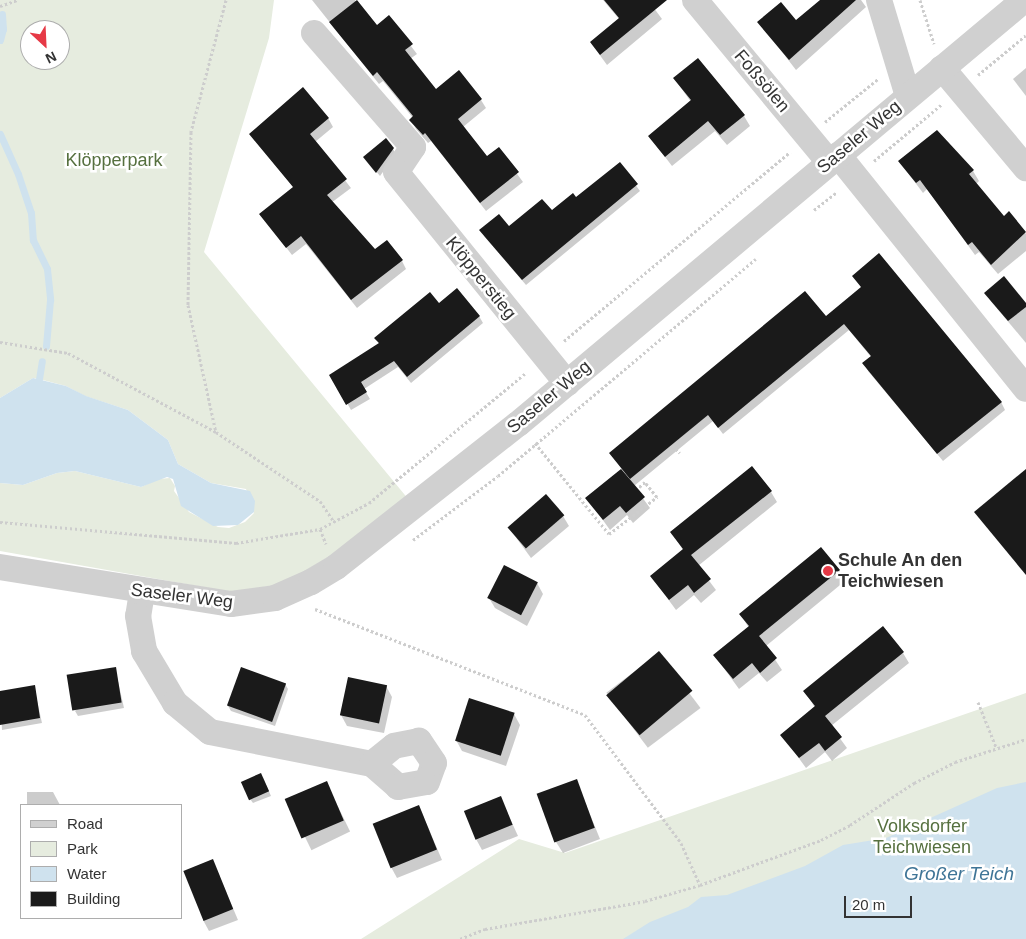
<!DOCTYPE html>
<meta charset="utf-8">
<style>
body{margin:0}
#map{position:relative;width:1026px;height:939px;overflow:hidden;background:#fff;font-family:Helvetica,sans-serif}
div>[style]{position:absolute}
.green>*{inset:0;background:#e6ecdf}
.water>*{inset:0;background:#cfe2ee}
.shadow>*{inset:0;background:#0003;transform-origin:0 0}
.stream>*{height:7px;margin:-3.5px;padding:0 3.5px;transform-origin:3.5px;border-radius:3.5px;background:#cfe2ee}
.building>*{inset:0;background:#1a1a1a;transform-origin:0 0}
.path>*{height:3px;margin-top:-1.5px;transform-origin:0;background:repeating-linear-gradient(90deg,#cdcdcd 0 2.5px,transparent 0 5px)}
.minor>*{height:26px;margin:-13px;padding:0 13px;transform-origin:13px;border-radius:13px;background:#d0d0d0}
.dots>*{width:14px;height:14px;translate:-50% -50%;box-sizing:border-box;border:2px solid #fff;border-radius:50%}
span{translate:-50% -50%;white-space:nowrap;text-align:center;line-height:1.15;-webkit-text-stroke:5px #fff;paint-order:stroke}
.street-label{font-size:18px;color:#333}
.park-label{font-size:18px;color:#56703f}
.poi-label{font-size:18px;color:#333;font-weight:700}
.left{translate:0 -50%;text-align:left}
.water-label{font-size:19px;color:#3f7597;font-style:italic}
.legend{position:absolute;left:20px;top:804px;width:162px;height:115px;box-sizing:border-box;background:#fff;border:1px solid #adadad;margin:0;padding:6px 9px;list-style:none;font-size:15px;color:#333}
.legend li{display:flex;align-items:center;gap:10px;height:25px}
.legend b{width:25px;border:1px solid #adadad}
.north{position:absolute;left:20px;top:20px;width:50px;height:50px;box-sizing:border-box;background:#fff;border:1px solid #adadad;border-radius:50%;rotate:155deg;font-size:14px;font-weight:700;line-height:20px;text-align:center;color:#333}
.north::after{content:'';display:block;margin:auto;width:18px;height:22px;background:#e63946;clip-path:polygon(50% 0,100% 100%,50% 72%,0 100%)}
.scale{position:absolute;left:844px;top:896px;width:68px;height:22px;box-sizing:border-box;border:2px solid #333;border-top:0;padding-left:6px;font-size:15px;line-height:18px;white-space:nowrap;color:#333;-webkit-text-stroke:4px #fff;paint-order:stroke}
</style>
<div id="map">
<div class="green">
<div style="clip-path:polygon(evenodd,0 0,274px 0,269px 38px,204px 252px,414px 506px,283px 584px,231px 592px,0 551px,0 483px,23px 485px,57px 473px,75px 471px,141px 487px,158px 479px,170px 478px,175px 486px,174px 491px,189px 512px,218px 527px,229px 528px,245px 522px,254px 513px,246px 489px,211px 483px,178px 464px,168px 440px,128px 410px,85px 396px,66px 386px,39px 379px,33px 378px,0 398px,0 0,30px 30px,60px 30px,60px 60px,30px 60px,30px 30px)"></div>
<div style="clip-path:polygon(1026px 693px,1026px 939px,361px 939px,519px 839px,565px 853px)"></div>
</div>
<div class="water">
<div style="clip-path:polygon(33px 378px,66px 386px,86px 396px,128px 410px,168px 440px,178px 464px,211px 483px,250px 491px,255px 501px,254px 512px,238px 525px,213px 526px,181px 506px,173px 479px,167px 477px,141px 487px,75px 471px,57px 473px,23px 485px,0 483px,0 398px)"></div>
<div style="clip-path:polygon(1026px 782px,1026px 939px,623px 939px,650px 922px,688px 907px,701px 897px,727px 895px,805px 866px,843px 845px,886px 838px,997px 788px)"></div>
</div>
<div class="shadow">
<div style="clip-path:polygon(312px 0,355px 0,376px 27px,389px 17px,417px 54px,410px 59px,436px 91px,481px 100px,486px 108px,463px 127px,487px 158px,499px 149px,523px 182px,486px 211px,431px 141px,428px 143px,416px 129px,411px 120px,413px 118px,383px 81px,379px 84px)"></div>
<div style="clip-path:polygon(603px 0,648px 0,662px 19px,607px 65px,591px 43px,619px 19px)"></div>
<div style="clip-path:polygon(822px 0,861px 0,866px 7px,796px 70px,759px 22px,796px 22px)"></div>
<div style="clip-path:polygon(1026px 68px,1026px 96px,1013px 79px)"></div>
<div style="clip-path:polygon(674px 78px,744px 116px,750px 126px,727px 145px,715px 131px,672px 166px,649px 136px,691px 102px)"></div>
<div style="clip-path:polygon(328px 118px,333px 127px,315px 142px,351px 188px,331px 203px,375px 251px,402px 261px,406px 269px,357px 308px,306px 244px,292px 255px,261px 215px,294px 188px,250px 134px)"></div>
<div style="clip-path:polygon(393px 149px,396px 154px,380px 176px,368px 162px)"></div>
<div style="clip-path:polygon(899px 161px,973px 171px,979px 181px,976px 184px,1004px 218px,1009px 213px,1026px 234px,1026px 251px,998px 274px,979px 252px,975px 255px,927px 189px,923px 193px)"></div>
<div style="clip-path:polygon(620px 164px,640px 191px,526px 285px,484px 236px,551px 212px,576px 199px)"></div>
<div style="clip-path:polygon(853px 276px,1001px 402px,1005px 410px,943px 461px,868px 371px,864px 363px,871px 357px,849px 330px,723px 434px,713px 421px,634px 486px,650px 508px,633px 523px,627px 515px,610px 530px,587px 498px,622px 469px,611px 454px,826px 318px,862px 288px)"></div>
<div style="clip-path:polygon(990px 300px,1026px 305px,1026px 343px)"></div>
<div style="clip-path:polygon(439px 305px,479px 316px,483px 323px,411px 383px,398px 367px,364px 389px,370px 399px,351px 410px,331px 375px,379px 344px,376px 338px)"></div>
<div style="clip-path:polygon(771px 492px,777px 502px,698px 566px,716px 590px,701px 603px,694px 595px,676px 610px,651px 576px,683px 550px,672px 533px)"></div>
<div style="clip-path:polygon(563px 516px,569px 526px,531px 558px,509px 528px)"></div>
<div style="clip-path:polygon(839px 570px,845px 581px,766px 646px,782px 670px,767px 682px,759px 673px,739px 689px,715px 656px,749px 628px,740px 614px)"></div>
<div style="clip-path:polygon(537px 583px,543px 594px,527px 626px,495px 608px,489px 598px)"></div>
<div style="left:659px;top:653px;width:69px;height:66px;rotate:53deg"></div>
<div style="clip-path:polygon(903px 653px,909px 663px,831px 726px,847px 748px,832px 761px,825px 752px,806px 768px,782px 735px,815px 708px,805px 691px)"></div>
<div style="clip-path:polygon(115px 668px,124px 708px,78px 716px,75px 711px)"></div>
<div style="clip-path:polygon(285px 684px,288px 689px,275px 726px,231px 711px,228px 706px)"></div>
<div style="clip-path:polygon(386px 686px,392px 697px,384px 733px,347px 726px,341px 715px)"></div>
<div style="clip-path:polygon(34px 687px,42px 723px,2px 730px,0 693px)"></div>
<div style="clip-path:polygon(514px 714px,520px 725px,506px 766px,462px 751px,456px 740px)"></div>
<div style="clip-path:polygon(264px 780px,271px 796px,253px 803px,250px 799px)"></div>
<div style="clip-path:polygon(576px 780px,600px 839px,563px 853px,556px 842px)"></div>
<div style="left:326px;top:782px;width:55px;height:43px;rotate:64deg"></div>
<div style="clip-path:polygon(27px 792px,53px 792px,60px 805px,27px 805px)"></div>
<div style="clip-path:polygon(500px 797px,518px 836px,482px 850px,476px 839px)"></div>
<div style="clip-path:polygon(419px 806px,442px 860px,397px 878px,391px 867px)"></div>
<div style="clip-path:polygon(213px 861px,238px 920px,209px 931px,203px 920px)"></div>
</div>
<div class="stream">
<div style="left:0;top:40px;width:11px;rotate:-75deg"></div>
<div style="left:3px;top:29px;width:15px;rotate:-94deg"></div>
<div style="left:0;top:134px;width:44px;rotate:65.8deg"></div>
<div style="left:18px;top:174px;width:41px;rotate:71.6deg"></div>
<div style="left:31px;top:213px;width:27px;rotate:86deg"></div>
<div style="left:33px;top:240px;width:32px;rotate:64deg"></div>
<div style="left:47px;top:269px;width:31px;rotate:84deg"></div>
<div style="left:50px;top:300px;width:46px;rotate:95deg"></div>
<div style="left:39px;top:379px;width:18px;rotate:-81deg"></div>
</div>
<div class="building">
<div style="clip-path:polygon(357px 0,377px 25px,389px 15px,413px 44px,405px 50px,436px 89px,459px 70px,482px 99px,458px 119px,487px 156px,499px 147px,519px 172px,480px 203px,425px 133px,423px 135px,409px 120px,413px 116px,377px 72px,373px 76px,329px 22px)"></div>
<div style="clip-path:polygon(604px 0,667px 0,600px 55px,590px 42px,619px 18px)"></div>
<div style="clip-path:polygon(820px 0,856px 0,789px 60px,757px 22px,781px 2px,796px 20px)"></div>
<div style="clip-path:polygon(698px 58px,745px 115px,720px 135px,708px 121px,665px 157px,648px 136px,691px 100px,673px 78px)"></div>
<div style="clip-path:polygon(303px 87px,329px 118px,310px 134px,347px 179px,327px 195px,375px 249px,387px 240px,403px 260px,351px 300px,301px 236px,286px 248px,259px 214px,293px 187px,249px 134px)"></div>
<div style="clip-path:polygon(937px 130px,974px 170px,969px 174px,1004px 216px,1009px 211px,1026px 232px,991px 265px,972px 242px,968px 245px,920px 180px,916px 183px,898px 161px)"></div>
<div style="clip-path:polygon(386px 138px,394px 148px,376px 173px,363px 157px)"></div>
<div style="clip-path:polygon(620px 162px,638px 184px,522px 280px,479px 230px,499px 214px,509px 226px,542px 199px,552px 210px,573px 193px,576px 197px)"></div>
<div style="clip-path:polygon(879px 253px,1002px 402px,937px 454px,862px 363px,871px 356px,844px 324px,718px 428px,708px 415px,630px 479px,609px 453px,805px 291px,826px 316px,861px 287px,852px 276px)"></div>
<div style="clip-path:polygon(1004px 276px,1026px 303px,1026px 307px,1008px 321px,984px 293px)"></div>
<div style="clip-path:polygon(457px 288px,480px 316px,407px 377px,394px 361px,361px 382px,367px 392px,346px 405px,329px 375px,379px 343px,374px 338px,430px 292px,439px 303px)"></div>
<div style="clip-path:polygon(752px 466px,772px 491px,691px 555px,711px 579px,694px 593px,688px 585px,669px 600px,650px 576px,683px 549px,670px 532px)"></div>
<div style="clip-path:polygon(621px 469px,645px 497px,626px 513px,620px 506px,603px 520px,585px 498px)"></div>
<div style="clip-path:polygon(1026px 469px,1026px 575px,974px 512px)"></div>
<div style="left:546px;top:494px;width:28px;height:51px;rotate:49deg"></div>
<div style="clip-path:polygon(821px 547px,840px 570px,759px 636px,777px 658px,760px 673px,752px 663px,733px 679px,713px 655px,749px 626px,739px 614px)"></div>
<div style="left:504px;top:565px;width:38px;height:37px;rotate:27deg"></div>
<div style="clip-path:polygon(883px 626px,904px 652px,825px 716px,842px 737px,825px 751px,819px 743px,799px 758px,780px 735px,815px 706px,803px 691px)"></div>
<div style="left:659px;top:651px;width:52px;height:69px;rotate:50deg"></div>
<div style="left:116px;top:667px;width:36px;height:50px;rotate:81deg"></div>
<div style="left:241px;top:667px;width:48px;height:41px;rotate:20deg"></div>
<div style="left:348px;top:677px;width:40px;height:39px;rotate:12deg"></div>
<div style="clip-path:polygon(35px 685px,40px 718px,0 725px,0 691px)"></div>
<div style="left:469px;top:698px;width:48px;height:45px;rotate:18deg"></div>
<div style="left:261px;top:773px;width:20px;height:22px;rotate:66deg"></div>
<div style="left:577px;top:779px;width:52px;height:43px;rotate:70deg"></div>
<div style="left:327px;top:781px;width:43px;height:46px;rotate:67deg"></div>
<div style="left:501px;top:796px;width:31px;height:40px;rotate:68deg"></div>
<div style="left:419px;top:805px;width:48px;height:50px;rotate:68deg"></div>
<div style="left:213px;top:859px;width:54px;height:32px;rotate:68deg"></div>
</div>
<div class="path">
<div style="left:226px;top:0;width:137px;rotate:104.9deg"></div>
<div style="left:191px;top:132px;width:173px;rotate:91deg"></div>
<div style="left:188px;top:305px;width:130px;rotate:77.6deg"></div>
<div style="left:216px;top:432px;width:125px;rotate:33.6deg"></div>
<div style="left:320px;top:501px;width:25px;rotate:56deg"></div>
<div style="left:920px;top:0;width:46px;rotate:72.3deg"></div>
<div style="left:0;top:6px;width:18px;rotate:-19deg"></div>
<div style="left:978px;top:75px;width:62px;rotate:-39.8deg"></div>
<div style="left:825px;top:122px;width:68px;rotate:-39.1deg"></div>
<div style="left:874px;top:161px;width:89px;rotate:-40deg"></div>
<div style="left:814px;top:210px;width:29px;rotate:-38deg"></div>
<div style="left:564px;top:341px;width:295px;rotate:-39.9deg"></div>
<div style="left:0;top:342px;width:69px;rotate:9.2deg"></div>
<div style="left:68px;top:353px;width:168px;rotate:28.1deg"></div>
<div style="left:535px;top:443px;width:117px;rotate:50.9deg"></div>
<div style="left:609px;top:534px;width:61px;rotate:-37.6deg"></div>
<div style="left:657px;top:497px;width:19px;rotate:-129deg"></div>
<div style="left:645px;top:482px;width:9px;rotate:139deg"></div>
<div style="left:672px;top:445px;width:11px;rotate:45deg"></div>
<div style="left:0;top:522px;width:237px;rotate:5.1deg"></div>
<div style="left:236px;top:543px;width:85px;rotate:-9.5deg"></div>
<div style="left:320px;top:529px;width:55px;rotate:-28deg"></div>
<div style="left:369px;top:503px;width:205px;rotate:-39.7deg"></div>
<div style="left:320px;top:529px;width:16px;rotate:68deg"></div>
<div style="left:413px;top:540px;width:106px;rotate:-37deg"></div>
<div style="left:498px;top:476px;width:337px;rotate:-40.1deg"></div>
<div style="left:315px;top:609px;width:290px;rotate:21.4deg"></div>
<div style="left:585px;top:715px;width:160px;rotate:53.1deg"></div>
<div style="left:681px;top:843px;width:46px;rotate:65.7deg"></div>
<div style="left:978px;top:702px;width:48px;rotate:68.2deg"></div>
<div style="left:460px;top:939px;width:27px;rotate:-22deg"></div>
<div style="left:485px;top:929px;width:162px;rotate:-9.9deg"></div>
<div style="left:645px;top:901px;width:57px;rotate:-16.2deg"></div>
<div style="left:700px;top:885px;width:129px;rotate:-20.4deg"></div>
<div style="left:821px;top:840px;width:33px;rotate:-27deg"></div>
<div style="left:850px;top:825px;width:77px;rotate:-33.3deg"></div>
<div style="left:914px;top:783px;width:46px;rotate:-27.1deg"></div>
<div style="left:955px;top:762px;width:75px;rotate:-17.9deg"></div>
</div>
<div class="minor">
<div style="left:695px;top:0;width:210px;rotate:50.4deg"></div>
<div style="left:879px;top:0;width:100px;rotate:73.2deg"></div>
<div style="left:314px;top:33px;width:151px;rotate:49deg"></div>
<div style="left:413px;top:147px;width:30px;rotate:124deg"></div>
<div style="left:396px;top:172px;width:272px;rotate:51deg"></div>
<div style="left:942px;top:68px;width:131px;rotate:50deg"></div>
<div style="left:838px;top:155px;width:300px;rotate:51.2deg"></div>
<div style="left:0;top:567px;width:234px;rotate:9.1deg"></div>
<div style="left:231px;top:604px;width:44px;rotate:-7.8deg"></div>
<div style="left:275px;top:598px;width:39px;rotate:-24deg"></div>
<div style="left:311px;top:582px;width:29px;rotate:-31deg"></div>
<div style="left:336px;top:567px;width:231px;rotate:-38.2deg"></div>
<div style="left:518px;top:424px;width:660px;rotate:-39.96deg"></div>
<div style="left:142px;top:592px;width:24px;rotate:99deg"></div>
<div style="left:138px;top:616px;width:36px;rotate:80deg"></div>
<div style="left:144px;top:651px;width:61px;rotate:59.2deg"></div>
<div style="left:175px;top:703px;width:45px;rotate:39.6deg"></div>
<div style="left:210px;top:732px;width:165px;rotate:11.2deg"></div>
<div style="left:372px;top:764px;width:35px;rotate:41deg"></div>
<div style="left:398px;top:787px;width:29px;rotate:-10deg"></div>
<div style="left:427px;top:782px;width:20px;rotate:-70deg"></div>
<div style="left:434px;top:763px;width:27px;rotate:-124deg"></div>
<div style="left:419px;top:741px;width:25px;rotate:169deg"></div>
<div style="left:394px;top:746px;width:28px;rotate:141deg"></div>
</div>
<div class="dots">
<div style="left:828px;top:571px;background:#e63946"></div>
</div>
<div class="street-label">
<span style="left:762px;top:81px;rotate:50deg">Foßsölen</span>
<span style="left:859px;top:137px;rotate:-40deg">Saseler Weg</span>
<span style="left:481px;top:278px;rotate:51deg">Klöpperstieg</span>
<span style="left:549px;top:397px;rotate:-40deg">Saseler Weg</span>
<span style="left:182px;top:596px;rotate:7deg">Saseler Weg</span>
</div>
<div class="park-label">
<span style="left:114px;top:160px">Klöpperpark</span>
<span style="left:922px;top:837px">Volksdorfer<br>Teichwiesen</span>
</div>
<div class="poi-label">
<span class="left" style="left:838px;top:571px">Schule An den<br>Teichwiesen</span>
</div>
<div class="water-label">
<span style="left:959px;top:874px">Großer Teich</span>
</div>
<ul class="legend">
<li><b style="height:6px;background:#d0d0d0"></b>Road</li>
<li><b style="height:14px;background:#e6ecdf"></b>Park</li>
<li><b style="height:14px;background:#cfe2ee"></b>Water</li>
<li><b style="height:14px;background:#1a1a1a"></b>Building</li>
</ul>
<div class="north">N</div>
<div class="scale">20 m</div>
</div>
